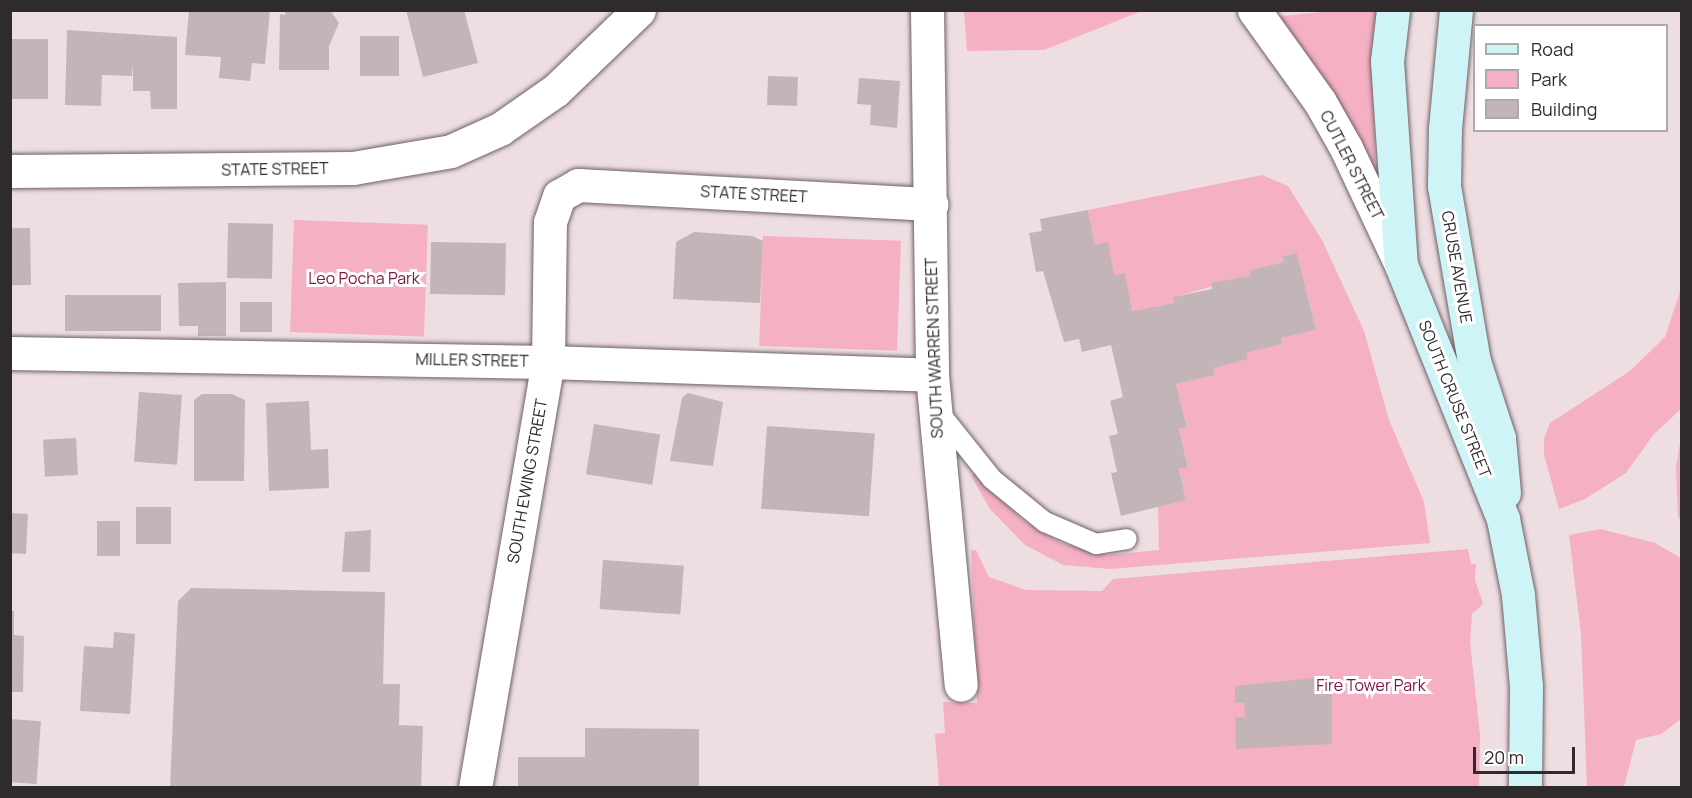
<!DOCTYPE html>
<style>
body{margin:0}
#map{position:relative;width:1692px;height:798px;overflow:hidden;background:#eedee2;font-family:Manrope,sans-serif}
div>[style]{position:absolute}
.green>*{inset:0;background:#f5b0c4;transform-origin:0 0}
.building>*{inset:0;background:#c3b4b8;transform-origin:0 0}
.roads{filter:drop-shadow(0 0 2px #6f6165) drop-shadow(0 0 2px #6f6165)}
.lane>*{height:20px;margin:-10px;padding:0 10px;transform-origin:10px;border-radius:10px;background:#fff}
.street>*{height:33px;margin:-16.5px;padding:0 16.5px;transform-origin:16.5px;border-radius:16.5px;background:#fff}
.secondary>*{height:33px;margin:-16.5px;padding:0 16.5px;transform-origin:16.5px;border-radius:16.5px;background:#cef4f8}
span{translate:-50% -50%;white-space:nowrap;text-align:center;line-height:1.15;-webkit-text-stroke:6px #fff;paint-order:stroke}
.street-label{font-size:16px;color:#2f2a2b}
.park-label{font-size:16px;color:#7e1544}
.frame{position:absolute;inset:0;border:12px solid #2f2a2b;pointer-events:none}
.legend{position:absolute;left:1473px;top:24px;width:195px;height:108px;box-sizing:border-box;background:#fff;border:2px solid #acaaaa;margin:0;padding:8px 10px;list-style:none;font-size:18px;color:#2f2a2b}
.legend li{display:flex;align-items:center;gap:12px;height:30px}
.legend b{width:30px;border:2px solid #acaaaa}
.scale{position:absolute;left:1473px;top:747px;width:102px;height:27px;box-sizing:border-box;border:3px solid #2f2a2b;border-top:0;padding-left:8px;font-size:18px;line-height:21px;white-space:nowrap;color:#2f2a2b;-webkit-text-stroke:4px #fff;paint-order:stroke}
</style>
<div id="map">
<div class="green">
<div style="clip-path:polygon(1342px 10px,1381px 11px,1373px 90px,1375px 172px,1333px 92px,1278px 20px,1281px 16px)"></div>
<div style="clip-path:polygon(964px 11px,964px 10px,1142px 11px,1044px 50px,967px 51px)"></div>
<div style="clip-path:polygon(1262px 175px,1288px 186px,1322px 240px,1364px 331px,1389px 420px,1424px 502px,1430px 543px,1110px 569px,1063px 565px,1025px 545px,990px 509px,971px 476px,976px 473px,1022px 520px,1061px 543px,1107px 555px,1159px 550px,1158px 507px,1186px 499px,1179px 469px,1188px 466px,1179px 429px,1187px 427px,1176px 384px,1214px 375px,1213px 368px,1246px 353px,1281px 344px,1281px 338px,1316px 330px,1297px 253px,1282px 256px,1284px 262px,1250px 270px,1250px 276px,1174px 297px,1175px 303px,1132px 311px,1095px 245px,1088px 210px)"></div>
<div style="left:294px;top:220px;width:134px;height:112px;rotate:2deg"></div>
<div style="left:763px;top:236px;width:138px;height:110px;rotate:2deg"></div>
<div style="clip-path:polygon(1681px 288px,1681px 409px,1654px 434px,1626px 473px,1585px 499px,1559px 509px,1544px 455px,1544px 439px,1550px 423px,1630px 371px,1665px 337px)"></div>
<div style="clip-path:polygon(1681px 438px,1681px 522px,1678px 516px,1676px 466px)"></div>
<div style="clip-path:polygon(1601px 529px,1655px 543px,1681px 558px,1681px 719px,1661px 734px,1636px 740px,1624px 787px,1587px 787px,1581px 634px,1569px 535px)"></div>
<div style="clip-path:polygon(1468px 549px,1471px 564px,1476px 564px,1475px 580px,1483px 604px,1472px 614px,1470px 641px,1480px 735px,1479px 787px,939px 787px,935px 734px,945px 733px,943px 702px,977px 703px,971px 550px,976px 550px,989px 577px,1026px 590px,1102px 591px,1113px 579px)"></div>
</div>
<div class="building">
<div style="clip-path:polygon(189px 10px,270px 10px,265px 64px,252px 63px,250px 81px,219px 78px,221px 57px,185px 55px)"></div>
<div style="clip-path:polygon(285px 10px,330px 10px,339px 23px,329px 46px,329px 70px,279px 70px,280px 14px,285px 15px)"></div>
<div style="clip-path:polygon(406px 10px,464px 10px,478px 63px,423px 77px)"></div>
<div style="clip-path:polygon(67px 30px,177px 37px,177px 109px,151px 109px,150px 91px,133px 91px,133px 63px,132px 76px,102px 75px,101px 106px,65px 105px)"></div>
<div style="left:360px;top:36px;width:39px;height:40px"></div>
<div style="left:10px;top:39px;width:38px;height:60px"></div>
<div style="left:768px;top:76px;width:30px;height:29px;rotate:2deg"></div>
<div style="clip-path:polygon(859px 78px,900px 81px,897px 128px,870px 125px,871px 105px,857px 104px)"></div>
<div style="clip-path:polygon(1088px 210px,1095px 245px,1108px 242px,1114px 275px,1125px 273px,1132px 311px,1175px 303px,1173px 297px,1212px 289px,1211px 283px,1250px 276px,1250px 270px,1284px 262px,1282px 256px,1297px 253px,1316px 330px,1281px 338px,1282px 344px,1246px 353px,1248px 359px,1213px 368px,1215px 375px,1176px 384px,1187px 427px,1179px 429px,1188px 467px,1179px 469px,1186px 500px,1121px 516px,1111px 473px,1117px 472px,1109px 436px,1118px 434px,1110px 401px,1123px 397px,1111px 345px,1082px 352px,1079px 339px,1064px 342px,1043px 271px,1036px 272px,1029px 233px,1042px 231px,1040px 219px)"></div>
<div style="left:228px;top:223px;width:45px;height:55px;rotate:1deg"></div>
<div style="left:30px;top:228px;width:57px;height:20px;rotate:89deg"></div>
<div style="clip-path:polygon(694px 232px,752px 236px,763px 241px,760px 303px,673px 299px,676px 242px)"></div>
<div style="left:431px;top:242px;width:75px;height:52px;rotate:1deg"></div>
<div style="clip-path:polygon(226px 282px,226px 336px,198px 336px,198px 326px,179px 326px,178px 283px)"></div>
<div style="left:161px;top:295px;width:36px;height:96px;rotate:90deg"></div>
<div style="left:240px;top:302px;width:32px;height:30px"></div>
<div style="left:139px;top:392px;width:43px;height:70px;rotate:4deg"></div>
<div style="clip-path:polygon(688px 393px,723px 402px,713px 466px,670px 461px,682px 398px)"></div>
<div style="clip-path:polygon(202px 394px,232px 394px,245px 400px,244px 481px,194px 481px,194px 400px)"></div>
<div style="clip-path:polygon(309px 401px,311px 450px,328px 449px,329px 488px,269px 491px,266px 403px)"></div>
<div style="left:594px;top:424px;width:67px;height:51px;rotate:9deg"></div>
<div style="left:767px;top:426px;width:108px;height:83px;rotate:4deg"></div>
<div style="left:76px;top:438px;width:37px;height:33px;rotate:87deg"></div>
<div style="left:171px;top:507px;width:37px;height:35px;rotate:90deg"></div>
<div style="left:10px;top:513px;width:18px;height:40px;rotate:3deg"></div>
<div style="left:97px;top:521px;width:23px;height:35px"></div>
<div style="clip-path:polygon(371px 530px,370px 572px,342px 572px,345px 532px)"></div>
<div style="left:603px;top:560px;width:81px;height:49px;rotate:4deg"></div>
<div style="clip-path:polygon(191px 588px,385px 592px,383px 684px,400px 684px,399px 725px,423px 726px,421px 788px,170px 788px,178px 601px)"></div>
<div style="clip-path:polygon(10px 611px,14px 611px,14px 635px,24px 636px,23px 692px,10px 692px)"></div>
<div style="clip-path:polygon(114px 632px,135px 634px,130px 714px,80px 711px,84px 646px,113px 648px)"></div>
<div style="clip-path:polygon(1332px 676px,1332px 744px,1236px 749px,1235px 717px,1245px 717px,1244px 703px,1235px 703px,1235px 686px)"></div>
<div style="left:10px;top:719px;width:31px;height:63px;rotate:4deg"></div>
<div style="clip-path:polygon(585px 728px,699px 729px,699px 788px,518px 788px,518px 757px,585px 757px)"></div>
</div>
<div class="roads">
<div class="lane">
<div style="left:937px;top:410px;width:88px;rotate:51.4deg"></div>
<div style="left:992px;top:479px;width:68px;rotate:39.1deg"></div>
<div style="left:1045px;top:522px;width:56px;rotate:23.3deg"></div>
<div style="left:1096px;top:544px;width:31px;rotate:-9deg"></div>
</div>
<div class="street">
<div style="left:927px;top:10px;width:365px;rotate:89.2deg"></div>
<div style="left:932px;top:375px;width:311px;rotate:84.7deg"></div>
<div style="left:1254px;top:10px;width:113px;rotate:54.3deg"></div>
<div style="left:1320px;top:102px;width:53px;rotate:60.5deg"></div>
<div style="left:1346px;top:148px;width:129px;rotate:64.8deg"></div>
<div style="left:10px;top:171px;width:343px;rotate:-0.5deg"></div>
<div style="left:353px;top:168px;width:99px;rotate:-9.8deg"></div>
<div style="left:451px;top:151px;width:54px;rotate:-24.2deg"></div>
<div style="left:500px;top:129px;width:68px;rotate:-34.9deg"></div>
<div style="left:556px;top:90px;width:115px;rotate:-43.9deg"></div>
<div style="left:10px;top:353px;width:538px;rotate:0.96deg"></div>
<div style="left:548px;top:362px;width:384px;rotate:1.9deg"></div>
<div style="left:475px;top:788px;width:432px;rotate:-80.3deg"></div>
<div style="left:548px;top:362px;width:140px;rotate:-89.2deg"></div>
<div style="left:550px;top:222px;width:28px;rotate:-71deg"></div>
<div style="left:559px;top:196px;width:22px;rotate:-30deg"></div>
<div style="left:578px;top:185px;width:354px;rotate:3.1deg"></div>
</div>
<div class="secondary">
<div style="left:1393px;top:10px;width:51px;rotate:96.7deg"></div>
<div style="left:1387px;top:61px;width:204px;rotate:86.1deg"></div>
<div style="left:1401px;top:265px;width:274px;rotate:68.1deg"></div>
<div style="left:1503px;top:519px;width:77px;rotate:78.8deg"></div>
<div style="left:1518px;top:595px;width:91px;rotate:85deg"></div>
<div style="left:1526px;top:686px;width:102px;rotate:90.6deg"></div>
<div style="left:1456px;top:10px;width:119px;rotate:95.3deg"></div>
<div style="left:1445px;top:128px;width:58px;rotate:91deg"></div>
<div style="left:1444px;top:186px;width:178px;rotate:80.3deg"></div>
<div style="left:1474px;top:361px;width:81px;rotate:72deg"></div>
<div style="left:1499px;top:438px;width:55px;rotate:84.8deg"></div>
</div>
</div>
<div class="street-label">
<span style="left:1352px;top:165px;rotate:63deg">CUTLER STREET</span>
<span style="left:275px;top:169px;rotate:-1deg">STATE STREET</span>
<span style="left:754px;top:194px;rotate:3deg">STATE STREET</span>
<span style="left:1457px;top:267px;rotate:80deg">CRUSE AVENUE</span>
<span style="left:934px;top:348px;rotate:-92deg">SOUTH WARREN STREET</span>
<span style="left:472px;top:360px;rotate:1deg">MILLER STREET</span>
<span style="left:1455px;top:399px;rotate:68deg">SOUTH CRUSE STREET</span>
<span style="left:527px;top:481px;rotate:-80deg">SOUTH EWING STREET</span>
</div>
<div class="park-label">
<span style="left:364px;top:278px">Leo Pocha Park</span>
<span style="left:1371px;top:685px">Fire Tower Park</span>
</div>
<div class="frame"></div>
<ul class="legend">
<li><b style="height:8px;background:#cef4f8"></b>Road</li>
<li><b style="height:16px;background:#f5b0c4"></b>Park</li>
<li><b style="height:16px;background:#c3b4b8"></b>Building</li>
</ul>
<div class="scale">20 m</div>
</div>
